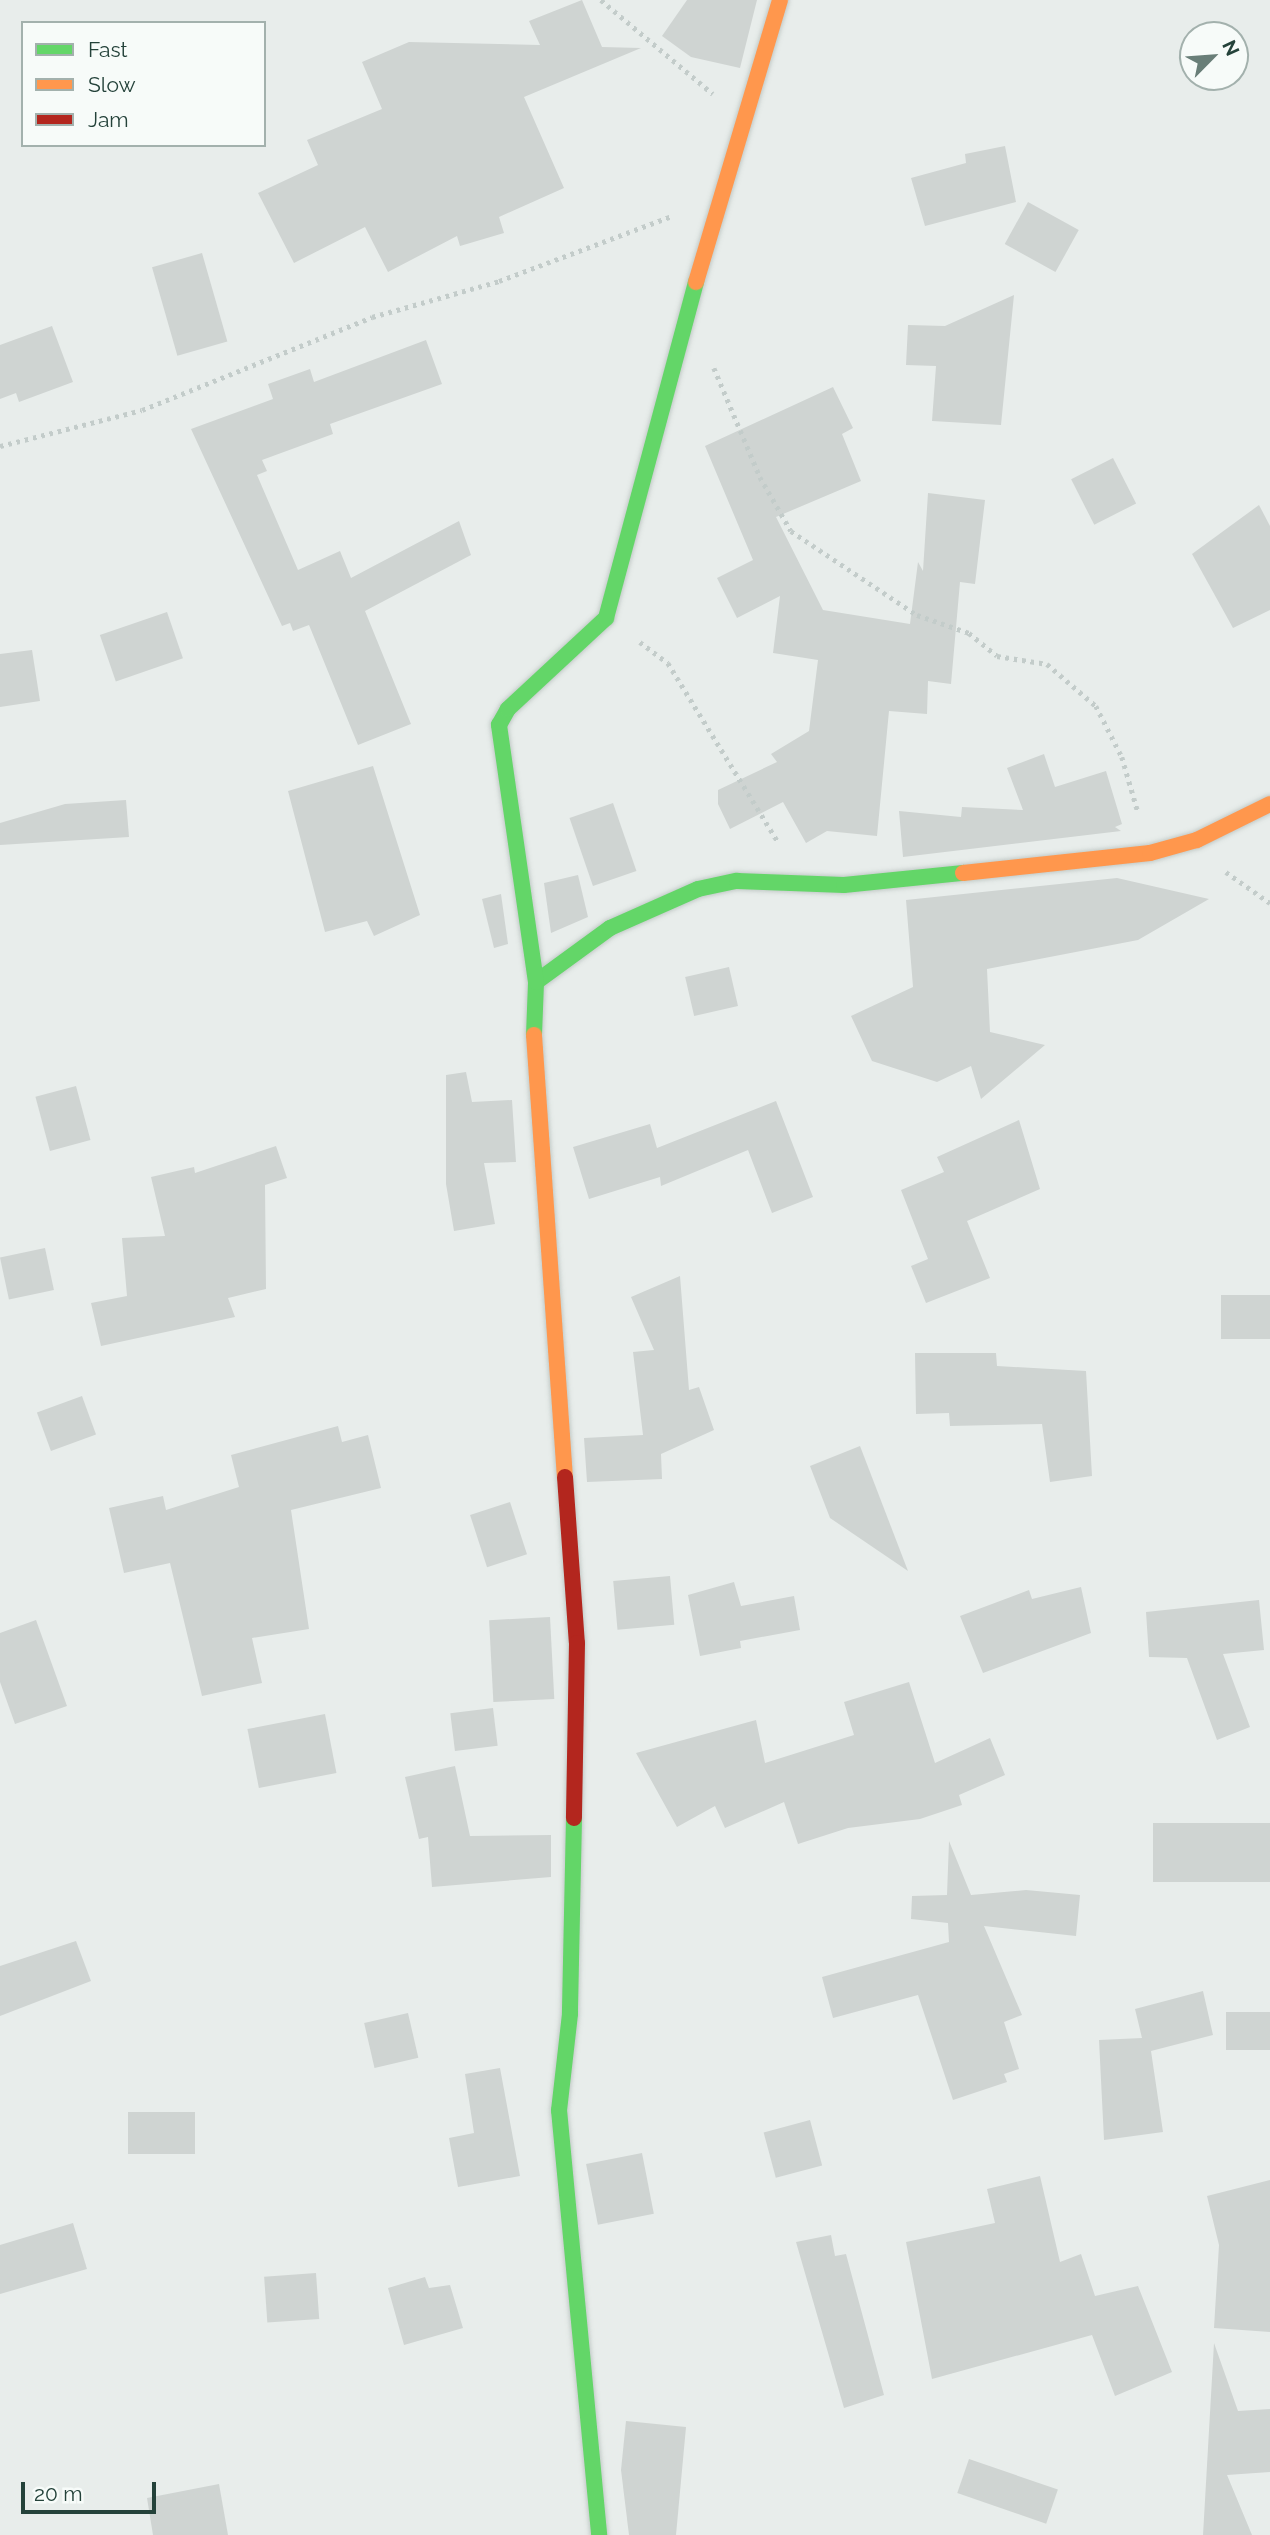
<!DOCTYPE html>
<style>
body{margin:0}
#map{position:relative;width:1270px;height:2535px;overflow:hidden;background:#e8edeb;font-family:Raleway,sans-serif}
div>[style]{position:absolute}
.building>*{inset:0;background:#cfd4d2;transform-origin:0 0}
.path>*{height:4.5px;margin-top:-2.25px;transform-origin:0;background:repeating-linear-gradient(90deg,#c3ccca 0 3.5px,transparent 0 8.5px)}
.roads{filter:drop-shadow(0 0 2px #c3cbc8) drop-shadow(0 0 2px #c3cbc8)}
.fast>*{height:16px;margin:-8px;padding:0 8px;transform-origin:8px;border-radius:8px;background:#63d668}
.slow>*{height:16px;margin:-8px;padding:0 8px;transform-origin:8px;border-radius:8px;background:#ff974d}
.jam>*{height:16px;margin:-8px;padding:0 8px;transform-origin:8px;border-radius:8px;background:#b3261e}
span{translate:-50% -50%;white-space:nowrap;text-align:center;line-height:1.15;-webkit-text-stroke:6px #f7fbf9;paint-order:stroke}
.legend{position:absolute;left:21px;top:21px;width:245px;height:126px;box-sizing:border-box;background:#f7fbf9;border:2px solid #a3b1ad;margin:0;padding:9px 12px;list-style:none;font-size:21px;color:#24423a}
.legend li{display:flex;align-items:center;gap:14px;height:35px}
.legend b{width:35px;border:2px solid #a3b1ad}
.north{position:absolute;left:1179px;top:21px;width:70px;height:70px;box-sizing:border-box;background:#f7fbf9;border:2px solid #a3b1ad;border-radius:50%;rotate:65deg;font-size:19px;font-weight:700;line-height:28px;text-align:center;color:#24423a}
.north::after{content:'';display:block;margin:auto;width:24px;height:32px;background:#697e78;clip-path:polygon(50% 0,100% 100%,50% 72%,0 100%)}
.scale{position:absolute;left:21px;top:2482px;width:135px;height:32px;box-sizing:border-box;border:4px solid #24423a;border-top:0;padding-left:9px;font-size:21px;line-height:24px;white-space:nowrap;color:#24423a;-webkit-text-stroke:5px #f7fbf9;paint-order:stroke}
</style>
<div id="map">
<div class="building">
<div style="clip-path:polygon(582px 0,602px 47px,641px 48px,524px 97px,564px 188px,499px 217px,504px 233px,460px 246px,457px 236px,388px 272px,365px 227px,294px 263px,258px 193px,318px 165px,307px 140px,382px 109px,362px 62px,409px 42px,540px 45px,529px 21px)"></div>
<div style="clip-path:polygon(687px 0,757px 0,740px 68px,691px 57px,662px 36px)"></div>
<div style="clip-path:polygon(1005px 146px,1016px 202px,925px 226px,911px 178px,966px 163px,965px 154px)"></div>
<div style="left:1028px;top:202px;width:58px;height:48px;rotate:29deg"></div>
<div style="left:202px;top:253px;width:92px;height:52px;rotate:74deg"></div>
<div style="clip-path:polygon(1014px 295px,1001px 425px,932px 421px,936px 366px,906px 365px,908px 325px,945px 326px)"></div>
<div style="clip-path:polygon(52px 326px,73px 382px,19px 402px,16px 393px,0 399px,0 345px)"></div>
<div style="clip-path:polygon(426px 340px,442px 384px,330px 424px,333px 434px,262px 460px,267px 471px,257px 475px,298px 570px,340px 551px,351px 578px,459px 521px,471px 555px,365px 611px,411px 724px,358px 745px,309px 625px,293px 631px,290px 623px,282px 626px,191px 429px,273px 399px,268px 384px,310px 369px,314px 382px)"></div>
<div style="clip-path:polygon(833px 387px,853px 428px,842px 434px,861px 481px,776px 517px,823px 610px,910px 624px,918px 562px,923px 571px,928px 493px,985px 500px,975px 584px,960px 582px,951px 684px,928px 681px,927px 714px,889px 711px,877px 836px,827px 831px,806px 843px,783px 802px,730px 829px,718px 804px,718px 790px,777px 762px,771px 754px,809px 731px,818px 660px,773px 653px,780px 596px,737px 618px,717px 578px,753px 560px,705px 446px)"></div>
<div style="left:1113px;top:458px;width:51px;height:47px;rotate:63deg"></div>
<div style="clip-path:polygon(1259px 505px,1270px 526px,1270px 610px,1233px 628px,1192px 554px)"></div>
<div style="left:167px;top:612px;width:49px;height:71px;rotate:71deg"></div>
<div style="clip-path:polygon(32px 650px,40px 701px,0 707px,0 654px)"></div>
<div style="clip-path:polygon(1044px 754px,1055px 787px,1106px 771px,1122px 824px,1115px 827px,1121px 831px,903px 857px,899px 811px,961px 817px,962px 807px,1023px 810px,1007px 768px)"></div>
<div style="clip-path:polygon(373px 766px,420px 915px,374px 936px,367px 921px,325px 932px,288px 791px)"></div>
<div style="clip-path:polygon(126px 800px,129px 837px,0 845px,0 823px,65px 804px)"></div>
<div style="left:613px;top:803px;width:72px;height:46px;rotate:71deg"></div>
<div style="clip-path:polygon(578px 875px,588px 917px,551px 933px,544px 883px)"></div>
<div style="clip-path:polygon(1117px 878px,1209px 899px,1138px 940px,987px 969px,990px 1032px,1045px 1045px,981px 1099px,971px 1066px,937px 1082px,872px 1061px,851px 1016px,913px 987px,906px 900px)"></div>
<div style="clip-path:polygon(501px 894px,508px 944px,494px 948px,482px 899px)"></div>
<div style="left:729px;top:967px;width:40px;height:45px;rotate:77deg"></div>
<div style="clip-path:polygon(466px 1072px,472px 1102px,512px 1100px,516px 1162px,484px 1163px,495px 1224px,454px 1231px,446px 1184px,446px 1075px)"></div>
<div style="left:76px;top:1086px;width:56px;height:42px;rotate:75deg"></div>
<div style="clip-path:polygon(776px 1101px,813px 1197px,772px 1213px,748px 1150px,661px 1186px,660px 1177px,589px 1199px,573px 1147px,650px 1124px,657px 1148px)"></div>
<div style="clip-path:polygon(1019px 1120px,1040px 1189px,967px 1221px,990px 1278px,926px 1303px,911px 1266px,928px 1259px,901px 1190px,944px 1172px,937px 1157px)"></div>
<div style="clip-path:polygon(276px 1146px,287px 1178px,265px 1185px,266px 1289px,228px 1298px,235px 1317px,101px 1346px,91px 1303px,127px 1296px,122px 1238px,165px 1236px,151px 1177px,194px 1167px,195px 1173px)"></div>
<div style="left:45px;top:1248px;width:43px;height:46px;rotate:78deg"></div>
<div style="clip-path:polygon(680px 1276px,689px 1390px,699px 1387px,714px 1430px,661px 1454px,662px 1479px,587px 1482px,584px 1438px,643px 1435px,633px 1352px,654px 1350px,631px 1297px)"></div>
<div style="left:1270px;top:1295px;width:44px;height:49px;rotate:90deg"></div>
<div style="clip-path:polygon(915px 1353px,996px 1353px,997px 1366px,1086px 1371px,1092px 1476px,1050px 1482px,1042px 1424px,950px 1426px,949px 1413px,916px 1414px)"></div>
<div style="left:82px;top:1396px;width:41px;height:48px;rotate:70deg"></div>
<div style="clip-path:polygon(338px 1426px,342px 1442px,368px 1435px,381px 1488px,291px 1510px,309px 1629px,252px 1638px,262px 1683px,202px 1696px,170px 1563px,124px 1573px,109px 1508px,163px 1496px,166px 1510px,239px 1487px,231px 1455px)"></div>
<div style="clip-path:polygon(860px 1446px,908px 1571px,830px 1518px,810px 1466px)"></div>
<div style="left:510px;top:1502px;width:55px;height:42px;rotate:72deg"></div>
<div style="left:670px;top:1576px;width:49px;height:57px;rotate:85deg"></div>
<div style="clip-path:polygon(734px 1582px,741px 1606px,794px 1596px,800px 1630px,740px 1641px,741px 1648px,700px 1656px,688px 1595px)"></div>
<div style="clip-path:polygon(1081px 1587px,1091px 1633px,983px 1673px,960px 1616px,1029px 1590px,1032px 1599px)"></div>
<div style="clip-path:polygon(1259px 1600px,1264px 1650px,1223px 1654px,1250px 1727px,1217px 1740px,1187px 1658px,1149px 1657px,1146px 1612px)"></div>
<div style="left:550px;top:1617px;width:82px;height:61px;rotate:87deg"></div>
<div style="clip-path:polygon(36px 1620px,67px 1706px,15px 1724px,0 1682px,0 1633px)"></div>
<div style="clip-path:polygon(909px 1682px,935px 1763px,990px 1738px,1005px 1775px,959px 1795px,962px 1805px,920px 1819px,848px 1828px,798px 1844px,784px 1802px,725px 1828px,715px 1806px,677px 1827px,636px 1753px,756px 1720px,765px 1763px,854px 1735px,844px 1702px)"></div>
<div style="left:493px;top:1708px;width:38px;height:43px;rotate:83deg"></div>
<div style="left:325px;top:1714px;width:60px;height:79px;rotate:79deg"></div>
<div style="clip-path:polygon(455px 1766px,470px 1836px,551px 1835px,551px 1877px,432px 1887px,428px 1837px,419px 1839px,405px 1777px)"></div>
<div style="left:1270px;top:1823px;width:59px;height:117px;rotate:90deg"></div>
<div style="clip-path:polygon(949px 1841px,971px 1895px,1026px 1890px,1080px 1895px,1076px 1936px,984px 1926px,1022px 2015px,1004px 2022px,1019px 2069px,1004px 2074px,1007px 2082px,953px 2100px,918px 1995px,833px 2018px,822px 1977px,949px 1942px,948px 1923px,911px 1919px,912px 1896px,947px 1895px)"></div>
<div style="clip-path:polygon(76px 1941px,91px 1981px,0 2016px,0 1966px)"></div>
<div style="clip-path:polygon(1203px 1991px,1213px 2035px,1151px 2051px,1163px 2132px,1104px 2140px,1099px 2040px,1142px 2038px,1135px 2009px)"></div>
<div style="left:1270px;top:2012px;width:38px;height:44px;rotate:90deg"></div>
<div style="left:408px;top:2013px;width:46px;height:45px;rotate:77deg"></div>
<div style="clip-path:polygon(500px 2068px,520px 2176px,458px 2187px,449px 2138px,474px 2133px,465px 2074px)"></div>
<div style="left:195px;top:2112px;width:42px;height:67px;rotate:90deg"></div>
<div style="left:810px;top:2120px;width:47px;height:48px;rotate:75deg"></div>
<div style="left:642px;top:2153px;width:62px;height:57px;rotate:79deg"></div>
<div style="clip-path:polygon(1040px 2176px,1060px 2262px,1081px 2254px,1095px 2296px,1138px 2286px,1172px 2372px,1115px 2396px,1092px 2335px,932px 2379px,906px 2242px,995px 2223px,987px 2189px)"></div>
<div style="clip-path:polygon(1270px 2180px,1270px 2332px,1214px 2328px,1219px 2245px,1207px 2196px)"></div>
<div style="clip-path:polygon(73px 2223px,87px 2269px,0 2294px,0 2245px)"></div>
<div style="clip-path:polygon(831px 2235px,835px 2256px,846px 2254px,884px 2395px,844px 2408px,796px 2242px)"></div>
<div style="left:316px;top:2273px;width:46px;height:52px;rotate:86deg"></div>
<div style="clip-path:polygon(425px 2277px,429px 2288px,450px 2285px,463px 2328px,404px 2345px,388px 2288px)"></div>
<div style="clip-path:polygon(1214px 2343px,1238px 2411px,1270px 2409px,1270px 2472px,1227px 2475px,1252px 2535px,1203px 2535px)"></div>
<div style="clip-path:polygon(626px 2421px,686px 2427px,676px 2535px,629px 2535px,621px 2470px)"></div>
<div style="left:969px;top:2459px;width:94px;height:36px;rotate:19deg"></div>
<div style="clip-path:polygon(219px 2484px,228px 2535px,153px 2535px,147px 2498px)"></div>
</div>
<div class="path">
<div style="left:601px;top:0;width:146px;rotate:40deg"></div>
<div style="left:714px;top:368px;width:118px;rotate:67.1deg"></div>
<div style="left:760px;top:477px;width:62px;rotate:60.1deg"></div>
<div style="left:791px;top:531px;width:151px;rotate:33.7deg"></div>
<div style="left:917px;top:615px;width:55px;rotate:19.1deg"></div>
<div style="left:969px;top:633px;width:36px;rotate:39deg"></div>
<div style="left:997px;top:656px;width:51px;rotate:9.1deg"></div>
<div style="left:1047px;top:664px;width:65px;rotate:40.6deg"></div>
<div style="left:1096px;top:706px;width:57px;rotate:63deg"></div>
<div style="left:1122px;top:757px;width:57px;rotate:73.8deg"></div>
<div style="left:0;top:446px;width:146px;rotate:-14.2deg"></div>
<div style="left:142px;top:410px;width:248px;rotate:-22deg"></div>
<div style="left:372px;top:317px;width:132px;rotate:-15.8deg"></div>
<div style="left:499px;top:281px;width:185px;rotate:-20.6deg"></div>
<div style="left:640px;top:642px;width:35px;rotate:37deg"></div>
<div style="left:668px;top:663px;width:208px;rotate:58.4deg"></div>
<div style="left:1226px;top:872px;width:54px;rotate:35.2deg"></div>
</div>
<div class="roads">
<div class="fast">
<div style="left:536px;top:982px;width:92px;rotate:-36.1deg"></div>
<div style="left:610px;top:928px;width:96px;rotate:-23.9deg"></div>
<div style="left:698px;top:889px;width:40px;rotate:-12deg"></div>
<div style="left:737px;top:881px;width:107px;rotate:2.1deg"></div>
<div style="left:844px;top:885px;width:120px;rotate:-5.8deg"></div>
<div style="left:534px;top:1035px;width:53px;rotate:-87.8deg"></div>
<div style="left:536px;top:982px;width:260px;rotate:-98.2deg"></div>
<div style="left:499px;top:725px;width:18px;rotate:-61deg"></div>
<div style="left:508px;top:709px;width:134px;rotate:-42.9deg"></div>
<div style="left:606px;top:618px;width:348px;rotate:-75deg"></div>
<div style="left:574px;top:1818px;width:196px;rotate:91.2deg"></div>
<div style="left:570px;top:2014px;width:97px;rotate:96.5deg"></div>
<div style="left:559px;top:2110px;width:427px;rotate:84.6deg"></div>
</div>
<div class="slow">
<div style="left:696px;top:282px;width:294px;rotate:-73.4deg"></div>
<div style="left:963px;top:873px;width:188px;rotate:-6.1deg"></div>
<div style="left:1150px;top:853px;width:49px;rotate:-15.5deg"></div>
<div style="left:1197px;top:840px;width:81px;rotate:-26.3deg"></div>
<div style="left:534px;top:1035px;width:443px;rotate:86deg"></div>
</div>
<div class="jam">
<div style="left:565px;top:1477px;width:166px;rotate:85.9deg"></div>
<div style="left:577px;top:1643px;width:175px;rotate:91deg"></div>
</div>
</div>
<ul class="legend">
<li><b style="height:9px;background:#63d668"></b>Fast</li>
<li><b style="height:9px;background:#ff974d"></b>Slow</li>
<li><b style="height:9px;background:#b3261e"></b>Jam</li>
</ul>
<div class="north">N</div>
<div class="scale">20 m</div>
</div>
